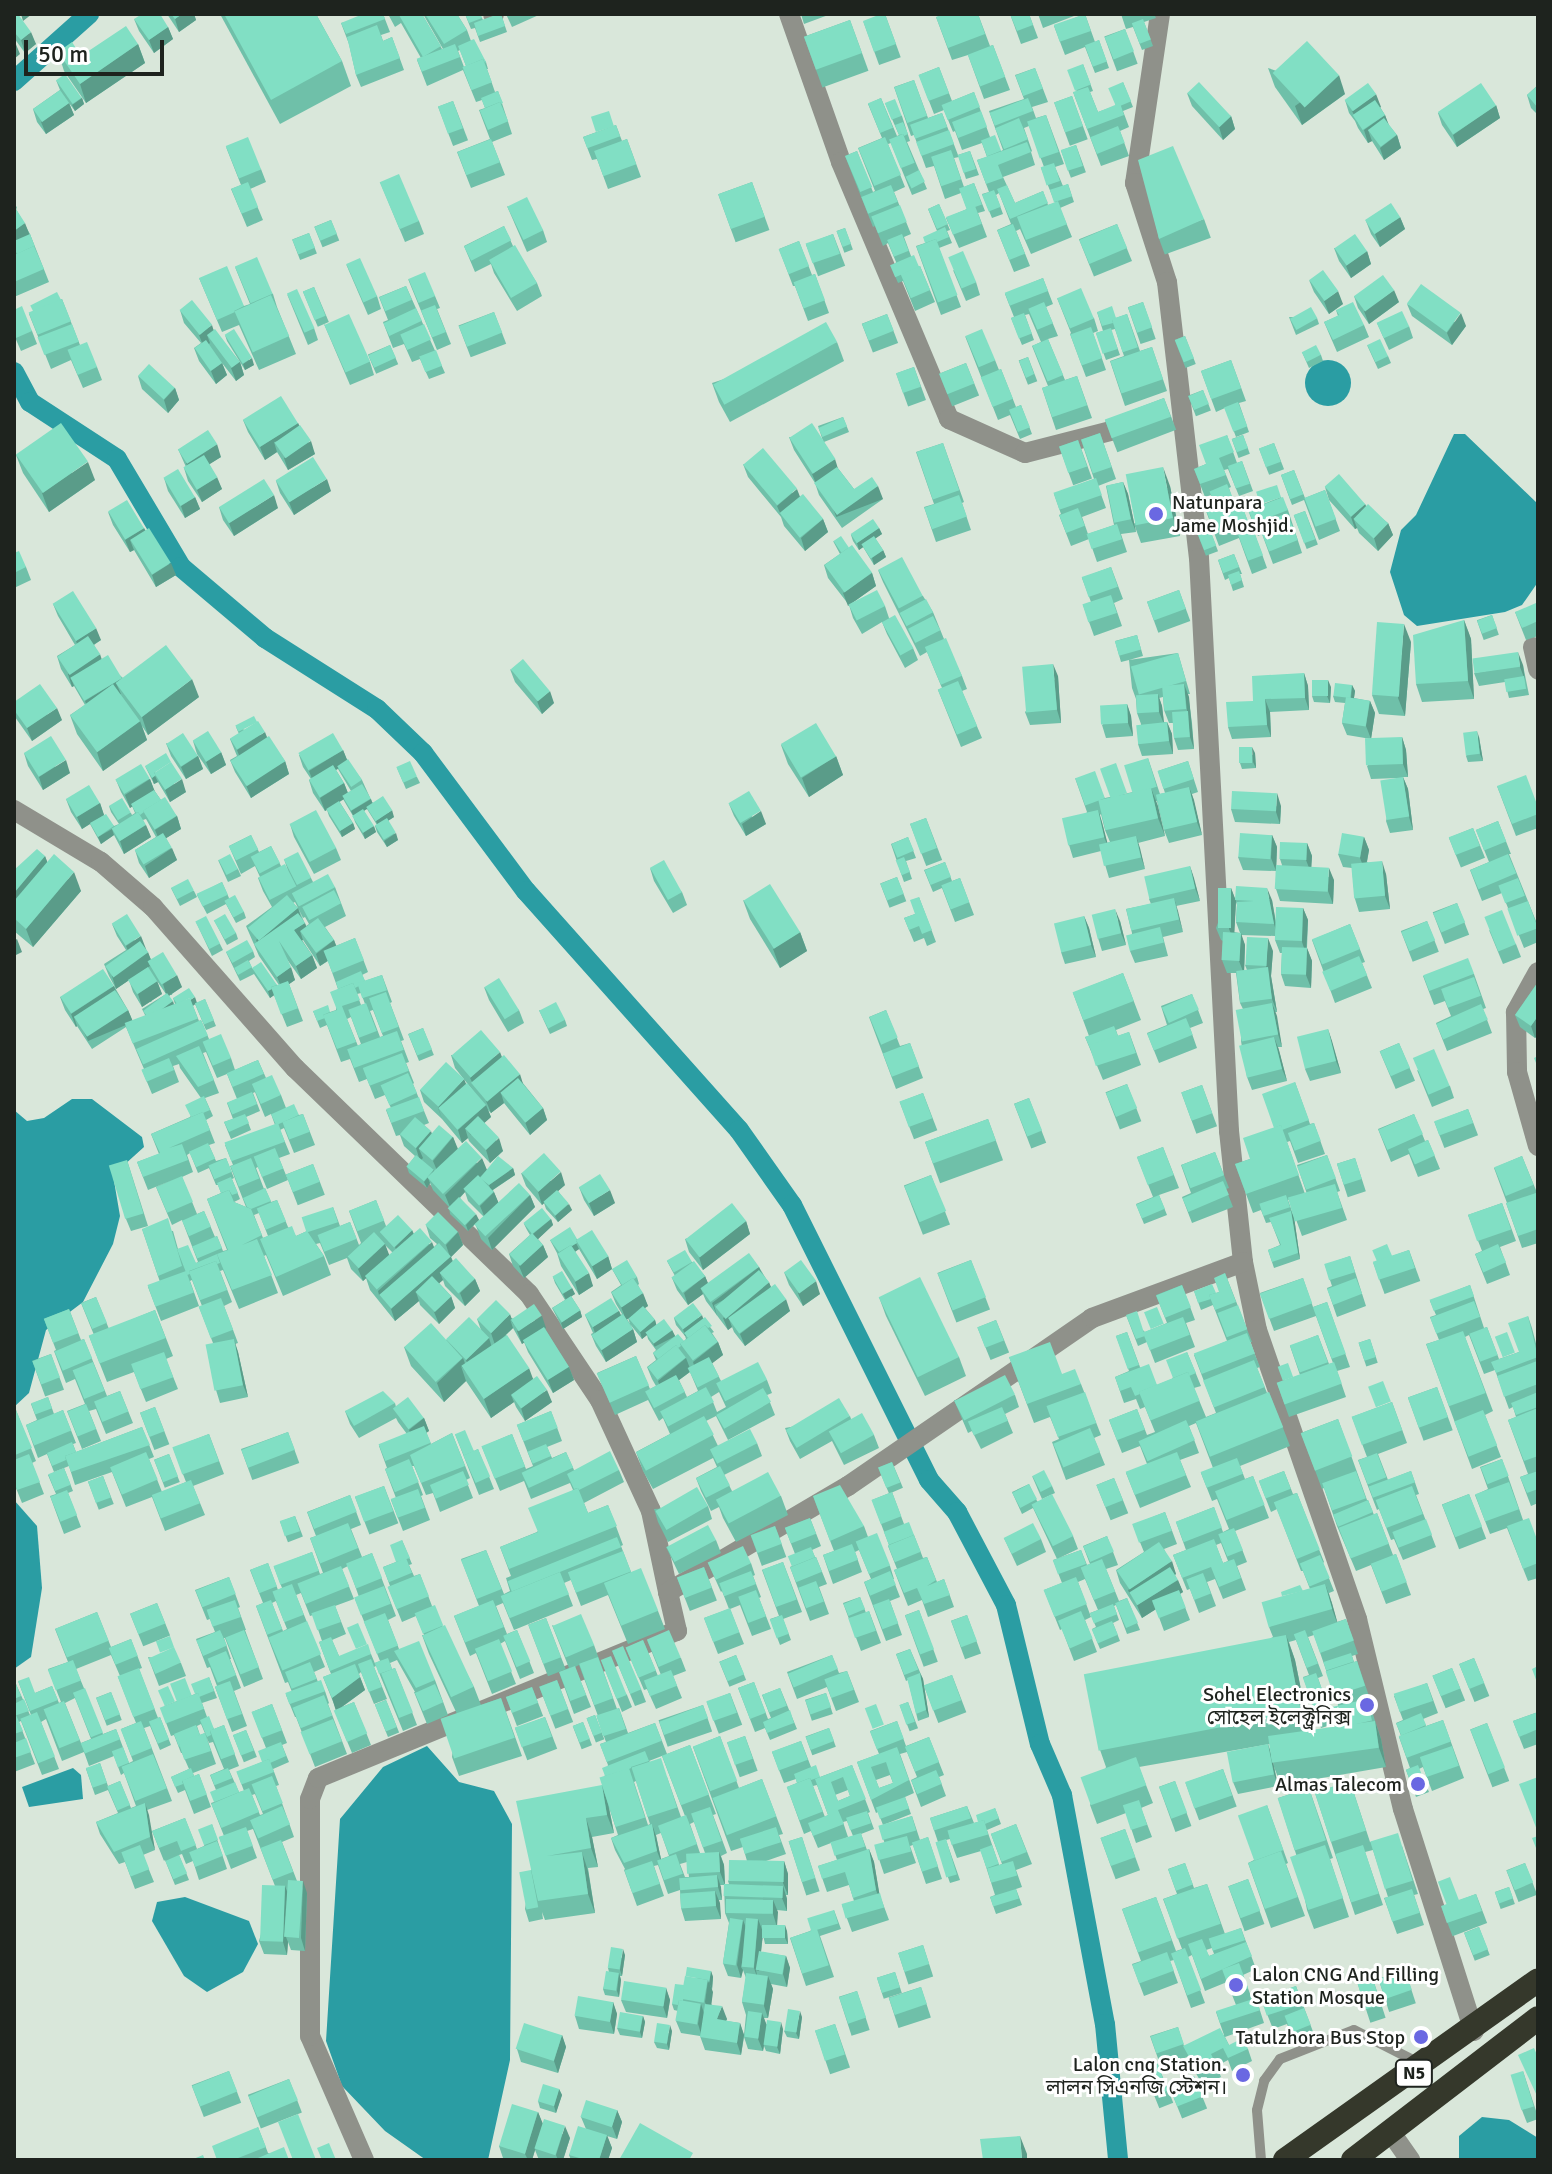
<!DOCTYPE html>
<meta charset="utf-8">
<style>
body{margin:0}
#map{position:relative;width:1552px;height:2174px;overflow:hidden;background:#d9e7da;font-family:Signika,"Noto Sans Bengali",sans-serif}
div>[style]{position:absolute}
.water>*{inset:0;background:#2a9da3}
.round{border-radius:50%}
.canal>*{height:20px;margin:-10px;padding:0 10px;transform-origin:10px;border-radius:10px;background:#2a9da3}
.lane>*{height:10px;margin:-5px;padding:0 5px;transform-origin:5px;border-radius:5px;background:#8f918a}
.street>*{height:20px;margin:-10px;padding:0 10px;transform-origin:10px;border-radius:10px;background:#8f918a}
.highway>*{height:24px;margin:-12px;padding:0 12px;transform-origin:12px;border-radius:12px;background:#35382b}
.wall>*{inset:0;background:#6fc0a9;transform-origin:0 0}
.shaded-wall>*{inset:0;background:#5a9c89;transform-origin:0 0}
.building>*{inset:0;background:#81dfc4;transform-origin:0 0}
.dots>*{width:22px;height:22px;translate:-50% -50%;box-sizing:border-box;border:4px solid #fff;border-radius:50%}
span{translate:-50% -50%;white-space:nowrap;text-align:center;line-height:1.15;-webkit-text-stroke:6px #fff;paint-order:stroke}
.shield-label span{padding:2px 6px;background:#fff;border:2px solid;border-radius:6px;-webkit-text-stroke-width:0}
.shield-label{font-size:18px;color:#1e231e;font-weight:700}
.poi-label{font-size:20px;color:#1e231e}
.left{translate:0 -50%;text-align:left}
.right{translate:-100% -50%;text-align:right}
.frame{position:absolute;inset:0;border:16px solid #1e231e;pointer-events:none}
.scale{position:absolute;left:24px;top:40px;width:140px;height:36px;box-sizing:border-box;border:4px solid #1e231e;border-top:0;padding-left:10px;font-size:24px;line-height:28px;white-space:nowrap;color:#1e231e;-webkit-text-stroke:6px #fff;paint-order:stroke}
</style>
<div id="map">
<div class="water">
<div class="round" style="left:1305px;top:360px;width:46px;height:46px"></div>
<div style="clip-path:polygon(1454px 434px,1465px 434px,1538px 504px,1538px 582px,1522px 605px,1505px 612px,1417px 626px,1404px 615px,1390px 572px,1401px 530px,1416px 515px)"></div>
<div style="clip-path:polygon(72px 1099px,92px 1099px,142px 1137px,144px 1147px,113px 1175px,120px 1216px,113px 1244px,83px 1302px,46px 1330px,29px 1393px,14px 1407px,14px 1110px,27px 1121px,44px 1118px)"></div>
<div style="clip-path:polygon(14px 1500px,37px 1526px,42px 1588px,31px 1657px,14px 1669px)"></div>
<div style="clip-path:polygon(427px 1746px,459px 1782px,494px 1791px,512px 1824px,510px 2060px,488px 2160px,426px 2160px,385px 2131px,342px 2086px,326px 2041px,340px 1819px,383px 1767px)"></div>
<div style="clip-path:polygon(73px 1768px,81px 1775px,83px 1799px,29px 1807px,22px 1787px)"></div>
<div style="clip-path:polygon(185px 1897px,249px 1921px,258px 1944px,243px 1972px,207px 1992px,184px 1976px,152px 1921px,157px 1902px)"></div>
<div style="clip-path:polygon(1482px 2117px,1509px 2120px,1538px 2138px,1538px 2160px,1459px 2160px,1459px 2136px)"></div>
</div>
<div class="canal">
<div style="left:14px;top:81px;width:101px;rotate:-41.8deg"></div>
<div style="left:14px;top:372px;width:34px;rotate:62deg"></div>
<div style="left:30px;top:402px;width:104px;rotate:33.2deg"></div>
<div style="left:117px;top:459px;width:126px;rotate:59.3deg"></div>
<div style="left:181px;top:567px;width:110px;rotate:40.2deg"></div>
<div style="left:265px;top:638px;width:133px;rotate:32.4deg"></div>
<div style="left:377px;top:709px;width:64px;rotate:43.7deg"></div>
<div style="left:423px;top:753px;width:172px;rotate:53.3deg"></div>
<div style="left:526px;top:891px;width:320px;rotate:48.3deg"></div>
<div style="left:739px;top:1130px;width:92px;rotate:54.8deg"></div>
<div style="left:792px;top:1205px;width:307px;rotate:63.5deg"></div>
<div style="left:929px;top:1480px;width:43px;rotate:48.8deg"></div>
<div style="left:957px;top:1512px;width:105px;rotate:62.2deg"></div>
<div style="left:1006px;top:1605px;width:143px;rotate:76.3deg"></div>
<div style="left:1040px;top:1744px;width:56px;rotate:66.7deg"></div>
<div style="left:1062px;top:1795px;width:233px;rotate:79.4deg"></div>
<div style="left:1105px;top:2024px;width:137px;rotate:84.5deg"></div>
</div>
<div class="lane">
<div style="left:1261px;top:2160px;width:50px;rotate:-94.6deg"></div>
<div style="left:1257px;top:2110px;width:30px;rotate:-76deg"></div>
<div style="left:1264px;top:2081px;width:27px;rotate:-54deg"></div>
<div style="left:1280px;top:2059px;width:79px;rotate:-21.4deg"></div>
<div style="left:1354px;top:2030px;width:75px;rotate:26.9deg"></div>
</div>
<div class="street">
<div style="left:493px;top:14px;width:1px"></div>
<div style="left:789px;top:14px;width:157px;rotate:70.6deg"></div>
<div style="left:841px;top:162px;width:279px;rotate:67.2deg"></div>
<div style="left:949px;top:419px;width:83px;rotate:24.1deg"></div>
<div style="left:1025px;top:453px;width:113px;rotate:-14.4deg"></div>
<div style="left:1160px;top:14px;width:171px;rotate:98.4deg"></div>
<div style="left:1135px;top:183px;width:104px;rotate:72.1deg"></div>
<div style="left:1167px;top:282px;width:278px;rotate:83.4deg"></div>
<div style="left:1199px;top:558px;width:574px;rotate:87deg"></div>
<div style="left:1229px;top:1131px;width:132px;rotate:83.9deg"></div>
<div style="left:1243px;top:1262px;width:69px;rotate:78.4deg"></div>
<div style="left:1257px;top:1330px;width:306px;rotate:70.9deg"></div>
<div style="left:1357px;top:1619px;width:195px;rotate:76.4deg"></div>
<div style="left:1403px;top:1809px;width:233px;rotate:72.3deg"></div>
<div style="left:1533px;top:647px;width:23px;rotate:77deg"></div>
<div style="left:14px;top:810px;width:101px;rotate:30.9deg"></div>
<div style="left:101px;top:862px;width:69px;rotate:40.9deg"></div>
<div style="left:153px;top:907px;width:215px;rotate:48.6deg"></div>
<div style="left:295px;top:1068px;width:325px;rotate:44deg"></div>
<div style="left:529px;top:1294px;width:128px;rotate:56.2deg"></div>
<div style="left:600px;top:1400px;width:122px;rotate:65.3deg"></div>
<div style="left:651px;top:1511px;width:83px;rotate:78.1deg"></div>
<div style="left:1538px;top:972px;width:46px;rotate:118.8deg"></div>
<div style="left:1516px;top:1012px;width:60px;rotate:89deg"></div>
<div style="left:1517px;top:1072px;width:77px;rotate:74.2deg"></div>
<div style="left:1392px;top:2134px;width:32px;rotate:55deg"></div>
<div style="left:364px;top:2160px;width:135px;rotate:-113.5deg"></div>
<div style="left:310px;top:2036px;width:237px;rotate:-90deg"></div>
<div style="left:310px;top:1799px;width:22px;rotate:-69deg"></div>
<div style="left:318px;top:1778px;width:388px;rotate:-22.3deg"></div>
<div style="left:677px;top:1631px;width:40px;rotate:-103deg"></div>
<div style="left:668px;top:1592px;width:209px;rotate:-30.5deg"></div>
<div style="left:848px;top:1486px;width:296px;rotate:-34.5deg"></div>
<div style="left:1092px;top:1318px;width:161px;rotate:-20.3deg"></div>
</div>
<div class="highway">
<div style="left:1285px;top:2160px;width:310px;rotate:-35.4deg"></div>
<div style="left:1353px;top:2160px;width:233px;rotate:-37.5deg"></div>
</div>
<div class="wall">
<div style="clip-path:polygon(14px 14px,36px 44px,25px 53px,14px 38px)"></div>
<div style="clip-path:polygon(167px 14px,194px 14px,196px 20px,179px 32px)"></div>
<div style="clip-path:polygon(220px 14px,316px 14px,342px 61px,351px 86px,280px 124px)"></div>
<div style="clip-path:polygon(383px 14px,390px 32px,381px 35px,383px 41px,392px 37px,404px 70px,361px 87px,356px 75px,349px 44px,341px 23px)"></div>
<div style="clip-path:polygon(evenodd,388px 14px,422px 14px,442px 49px,443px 49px,423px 14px,457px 14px,467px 30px,471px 41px,486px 62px,488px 69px,487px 69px,495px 92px,498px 91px,512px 134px,492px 142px,505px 175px,471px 188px,457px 152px,490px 139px,479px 110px,485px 108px,482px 100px,476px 102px,463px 70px,427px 86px,417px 60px,421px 58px,401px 23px,395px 27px,388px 14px,460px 50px,466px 66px,464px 67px,458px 51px,460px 50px)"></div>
<div style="clip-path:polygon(465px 14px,480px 14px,483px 20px,501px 14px,507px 32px,480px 42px,475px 28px,471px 29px)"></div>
<div style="clip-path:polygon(506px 14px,541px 14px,512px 27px)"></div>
<div style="clip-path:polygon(801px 14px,831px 14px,804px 24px)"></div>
<div style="left:885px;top:14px;width:46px;height:23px;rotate:70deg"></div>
<div style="clip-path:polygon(978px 14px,990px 46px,993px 45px,1010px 90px,984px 99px,968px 55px,952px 60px,936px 17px)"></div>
<div style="clip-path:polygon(1010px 14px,1029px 14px,1038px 38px,1021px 44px)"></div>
<div style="clip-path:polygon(1038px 14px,1074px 14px,1074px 16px,1043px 28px)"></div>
<div style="clip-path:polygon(1085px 14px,1095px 42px,1099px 40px,1109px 68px,1095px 73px,1085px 47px,1065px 55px,1054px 26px)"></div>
<div style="clip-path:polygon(1121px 14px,1154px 14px,1156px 18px,1144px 22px,1153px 46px,1142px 50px,1133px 27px,1126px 29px)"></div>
<div style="clip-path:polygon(134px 19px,168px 27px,173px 39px,154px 53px,139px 31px)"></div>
<div style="left:850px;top:20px;width:54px;height:49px;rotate:70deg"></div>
<div style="left:1125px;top:29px;width:37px;height:22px;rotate:70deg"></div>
<div style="clip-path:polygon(138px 44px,145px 63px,86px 103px,64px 71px,58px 52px,81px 56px)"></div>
<div style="clip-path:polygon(1083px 64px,1093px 91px,1090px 92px,1098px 112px,1115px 106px,1123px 82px,1133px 107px,1123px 111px,1129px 127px,1120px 131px,1129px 156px,1101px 166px,1073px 92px,1076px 92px)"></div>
<div style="clip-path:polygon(evenodd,939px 67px,952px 101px,974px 92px,990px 137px,1001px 151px,1003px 150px,989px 111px,1024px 99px,1015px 75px,1035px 68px,1048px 102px,1032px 107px,1036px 118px,1046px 115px,1064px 164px,1055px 167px,1063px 186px,1068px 184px,1074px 202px,1060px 208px,1072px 237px,1031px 254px,1020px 229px,1016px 231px,1030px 266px,1014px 272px,997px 230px,1011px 224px,999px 193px,996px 195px,1003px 214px,992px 218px,982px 194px,989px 192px,977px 160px,987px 157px,982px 143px,962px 150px,955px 131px,953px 132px,944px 110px,934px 114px,919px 75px,939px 67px,1029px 126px,1044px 167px,1041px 168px,1055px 203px,1048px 205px,1043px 191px,1015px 203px,1003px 177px,1035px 165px,1031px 152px,1032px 151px,1024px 128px,1029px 126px)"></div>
<div style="clip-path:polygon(1268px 68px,1345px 94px,1302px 125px,1275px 87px)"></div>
<div style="clip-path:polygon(56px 80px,82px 98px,84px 104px,75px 111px,69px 103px,74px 115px,46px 134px,37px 122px,33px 109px,60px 90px)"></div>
<div style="clip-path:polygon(914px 80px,928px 118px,942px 113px,958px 155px,970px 151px,979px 175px,966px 179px,959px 157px,954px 158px,964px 187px,974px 183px,985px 211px,978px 213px,987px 237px,959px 248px,946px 218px,967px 209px,961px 193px,945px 199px,934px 166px,926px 168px,914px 135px,911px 136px,894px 87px)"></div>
<div style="clip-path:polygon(1538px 85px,1538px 115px,1531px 108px,1527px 95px)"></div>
<div style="clip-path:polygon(1187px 93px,1231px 116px,1235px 129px,1223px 140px,1192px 106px)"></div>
<div style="left:1072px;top:96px;width:46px;height:19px;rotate:70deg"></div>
<div style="clip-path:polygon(881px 98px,897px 136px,899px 135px,885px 103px,902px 116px,910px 141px,907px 142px,927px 189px,912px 195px,891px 143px,888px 144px,905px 187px,894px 192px,911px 234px,904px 237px,911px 256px,919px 267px,920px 266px,935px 302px,915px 311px,903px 281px,898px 283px,893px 271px,896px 262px,888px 243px,883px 246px,875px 226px,873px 227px,845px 156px,857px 151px,873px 192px,875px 191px,858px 148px,882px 138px,868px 104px)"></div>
<div style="clip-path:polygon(1345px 100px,1381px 107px,1380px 107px,1385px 115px,1388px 124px,1397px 135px,1401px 148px,1384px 160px,1372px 141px,1368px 143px,1358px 128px,1355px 121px,1349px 113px)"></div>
<div style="left:453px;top:101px;width:42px;height:16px;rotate:69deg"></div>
<div style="clip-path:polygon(1496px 105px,1500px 118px,1457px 147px,1442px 125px,1438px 113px)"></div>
<div style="clip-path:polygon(616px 125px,622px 141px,627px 139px,641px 177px,608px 189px,597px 159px,592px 160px,583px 137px)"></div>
<div style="left:1076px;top:145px;width:29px;height:16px;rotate:70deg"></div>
<div style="clip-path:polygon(226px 147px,261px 169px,266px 182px,250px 189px,263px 220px,247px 227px,231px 189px,241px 185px)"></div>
<div style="clip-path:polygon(380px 182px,419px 221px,424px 234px,405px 242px)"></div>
<div style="left:752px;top:182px;width:51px;height:36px;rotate:70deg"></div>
<div style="clip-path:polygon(14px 201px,17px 208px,16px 209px,30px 234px,49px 282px,14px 297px,14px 255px,16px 254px)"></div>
<div style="clip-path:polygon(939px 204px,950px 230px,947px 231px,952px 243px,939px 248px,961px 307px,941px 315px,916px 246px,925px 243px,937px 231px,928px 209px)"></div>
<div style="clip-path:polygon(507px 206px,543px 230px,547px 242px,527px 252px)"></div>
<div style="clip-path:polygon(1400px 217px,1405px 229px,1380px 247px,1371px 234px,1366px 221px)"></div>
<div style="left:1204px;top:219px;width:20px;height:49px;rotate:70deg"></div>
<div style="left:331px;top:220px;width:22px;height:18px;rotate:68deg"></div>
<div style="left:1117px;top:224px;width:40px;height:41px;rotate:68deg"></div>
<div style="clip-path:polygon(504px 226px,513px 246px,537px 283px,542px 296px,517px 311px,494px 273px,491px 264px,475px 272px,464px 246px)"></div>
<div style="left:845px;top:228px;width:23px;height:9px;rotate:70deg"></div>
<div style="left:309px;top:233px;width:22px;height:18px;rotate:69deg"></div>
<div style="left:833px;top:234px;width:34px;height:29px;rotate:69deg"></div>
<div style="clip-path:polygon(799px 241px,812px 275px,815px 274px,829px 313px,808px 321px,795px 286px,793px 286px,779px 249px)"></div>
<div style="clip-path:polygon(1334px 248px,1367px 251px,1371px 264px,1351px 278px,1339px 261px)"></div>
<div style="clip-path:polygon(346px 264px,377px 296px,381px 309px,368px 315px)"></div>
<div style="clip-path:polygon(235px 267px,273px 294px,277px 307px,296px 354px,259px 370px,239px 325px,222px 332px,199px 278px,244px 306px,250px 304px)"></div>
<div style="clip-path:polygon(953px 270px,976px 282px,980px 295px,966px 301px)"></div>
<div style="clip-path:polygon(1043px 278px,1053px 304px,1046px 307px,1058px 336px,1048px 339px,1065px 380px,1077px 376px,1092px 418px,1056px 430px,1042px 388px,1048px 386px,1032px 346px,1041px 342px,1029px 314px,1025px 315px,1034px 340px,1022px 345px,1011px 318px,1014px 317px,1005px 294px)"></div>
<div style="clip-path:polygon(408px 279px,435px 296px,440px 308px,437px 309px,451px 344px,437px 350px)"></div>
<div style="clip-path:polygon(1309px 280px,1343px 304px,1329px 314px,1314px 292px)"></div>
<div style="clip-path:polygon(406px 286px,445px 373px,429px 379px,420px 359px,412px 362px,404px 344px,393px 348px,383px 322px,388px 320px,379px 297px)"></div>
<div style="left:314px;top:287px;width:38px;height:12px;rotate:67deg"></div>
<div style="clip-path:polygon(287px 294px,314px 328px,318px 340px,308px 345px)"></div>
<div style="clip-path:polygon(1354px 296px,1399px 302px,1369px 324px,1358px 308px)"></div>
<div style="clip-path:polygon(1057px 298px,1094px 318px,1098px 331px,1093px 333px,1106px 370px,1086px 377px,1070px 334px,1071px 333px)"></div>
<div style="clip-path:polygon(62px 299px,80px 345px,97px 367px,102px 380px,83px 388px,71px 360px,51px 369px,29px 314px)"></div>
<div style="left:1143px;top:302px;width:39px;height:16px;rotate:71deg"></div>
<div style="clip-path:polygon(1407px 304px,1466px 326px,1452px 345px,1412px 316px)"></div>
<div style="clip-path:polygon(14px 310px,32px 331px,37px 344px,21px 351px,14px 335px)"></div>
<div style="clip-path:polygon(180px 310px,214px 330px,240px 362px,244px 375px,236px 381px,222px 363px,227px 375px,216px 384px,199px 361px,194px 348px,201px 343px,184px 323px)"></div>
<div style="clip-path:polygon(1336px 310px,1364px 325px,1369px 337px,1337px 352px,1324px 322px,1338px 316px)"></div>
<div style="left:494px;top:312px;width:34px;height:38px;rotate:69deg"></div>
<div style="clip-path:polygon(1097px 312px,1116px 318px,1127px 314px,1140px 351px,1152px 347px,1167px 391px,1125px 406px,1110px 361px,1124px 356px,1115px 329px,1111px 330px,1120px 355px,1106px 360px,1096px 333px,1103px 331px)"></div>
<div style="left:887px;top:314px;width:31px;height:27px;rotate:69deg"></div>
<div style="clip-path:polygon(1289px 317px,1317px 318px,1319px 324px,1296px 335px)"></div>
<div style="clip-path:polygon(1377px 323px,1409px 326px,1413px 338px,1389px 350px)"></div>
<div style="clip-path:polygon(324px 324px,370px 362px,374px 375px,350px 385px)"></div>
<div style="clip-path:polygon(225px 335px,254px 365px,245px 370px,227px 341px)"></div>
<div style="clip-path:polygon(965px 336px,995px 360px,999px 370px,1001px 369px,1016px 407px,1021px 405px,1032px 434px,1020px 439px,1010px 415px,998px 420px)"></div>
<div style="left:1185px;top:336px;width:30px;height:11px;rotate:69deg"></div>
<div style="clip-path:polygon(837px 342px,844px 361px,730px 422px,719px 402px,712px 383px)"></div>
<div style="left:390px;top:345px;width:21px;height:24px;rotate:67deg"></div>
<div style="clip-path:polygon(1367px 345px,1388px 356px,1391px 363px,1378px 369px)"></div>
<div style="clip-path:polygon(1302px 352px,1321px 355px,1323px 361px,1309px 368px)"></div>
<div style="left:1028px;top:357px;width:26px;height:10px;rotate:69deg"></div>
<div style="clip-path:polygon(1231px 360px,1246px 401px,1239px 403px,1249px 432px,1236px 437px,1225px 408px,1216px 412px,1201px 371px)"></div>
<div style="left:966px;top:363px;width:35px;height:29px;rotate:68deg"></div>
<div style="left:914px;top:367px;width:35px;height:19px;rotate:70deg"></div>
<div style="clip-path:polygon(138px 376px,175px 388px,179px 400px,168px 413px,142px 389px)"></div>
<div style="left:1203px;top:390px;width:22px;height:16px;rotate:69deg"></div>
<div style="left:1164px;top:398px;width:34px;height:63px;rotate:69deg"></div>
<div style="clip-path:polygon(843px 417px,849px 432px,824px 442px,837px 467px,854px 489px,883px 499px,842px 528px,819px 495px,815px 483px,794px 450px,789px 437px,823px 441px,818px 426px)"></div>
<div style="clip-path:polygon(243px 420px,298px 423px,315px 454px,288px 470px,277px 452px,265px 460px,248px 432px)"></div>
<div style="clip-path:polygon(1100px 433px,1116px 479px,1098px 486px,1106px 508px,1082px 517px,1088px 534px,1114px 525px,1106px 486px,1123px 482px,1128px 494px,1136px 532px,1121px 534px,1127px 552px,1097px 562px,1089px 539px,1071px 546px,1059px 515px,1061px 514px,1054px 494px,1094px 479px,1081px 440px)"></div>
<div style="clip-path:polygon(1227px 435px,1237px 463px,1242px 461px,1253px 491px,1239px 496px,1228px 469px,1224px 470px,1231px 487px,1229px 488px,1233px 501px,1239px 498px,1251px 530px,1253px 529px,1267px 568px,1252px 574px,1239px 538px,1219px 546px,1206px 511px,1215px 507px,1211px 495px,1205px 497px,1194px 469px,1206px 464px)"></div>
<div style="left:1243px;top:435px;width:20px;height:12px;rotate:70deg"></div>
<div style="left:1078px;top:440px;width:41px;height:20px;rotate:70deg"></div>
<div style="clip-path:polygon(943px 443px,964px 502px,962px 503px,971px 530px,936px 542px,924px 507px,934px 504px,916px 452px)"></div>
<div style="left:1274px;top:443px;width:28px;height:16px;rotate:69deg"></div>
<div style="clip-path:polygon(178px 449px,221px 457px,209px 464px,222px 489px,202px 502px,188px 481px,184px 468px,186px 467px)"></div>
<div style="clip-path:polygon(16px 455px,95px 480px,49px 512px,23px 473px)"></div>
<div style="clip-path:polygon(743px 464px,800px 497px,823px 519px,828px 532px,805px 551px,784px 526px,781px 517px,748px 477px)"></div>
<div style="clip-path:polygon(1294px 470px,1305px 498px,1325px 490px,1340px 531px,1319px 540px,1304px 500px,1292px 505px,1281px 475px)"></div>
<div style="clip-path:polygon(164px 478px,195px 497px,200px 509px,185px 518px,168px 491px)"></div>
<div style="clip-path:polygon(276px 481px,331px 491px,294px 515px,280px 493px)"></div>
<div style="clip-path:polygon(1170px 486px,1180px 536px,1141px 543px,1134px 524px)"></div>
<div style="clip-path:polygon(1325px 487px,1365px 504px,1366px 506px,1388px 523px,1393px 535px,1378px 551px,1359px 533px,1357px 528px,1355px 529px,1329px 500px)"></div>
<div style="clip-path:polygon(1281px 497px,1288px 510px,1302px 553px,1273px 564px,1262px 534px,1258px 536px,1248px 510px)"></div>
<div style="clip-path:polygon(219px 507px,278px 508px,234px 536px,223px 520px)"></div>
<div style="left:1305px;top:511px;width:36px;height:12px;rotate:69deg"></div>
<div style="clip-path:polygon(108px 512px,144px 528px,176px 575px,156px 587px,134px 550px,130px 552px,113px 525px)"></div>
<div style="left:1208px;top:525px;width:28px;height:13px;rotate:69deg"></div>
<div style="clip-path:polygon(879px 528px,882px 534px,875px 538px,883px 550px,886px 557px,874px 565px,863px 547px,859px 550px,853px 541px,851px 535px)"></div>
<div style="clip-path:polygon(833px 541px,849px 548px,872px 573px,876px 586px,849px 605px,885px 606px,889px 618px,913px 648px,918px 660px,905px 668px,887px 634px,882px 622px,862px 634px,853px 618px,849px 605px,828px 578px,824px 565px,840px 554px)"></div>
<div style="clip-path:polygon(14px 553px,26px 567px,31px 580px,14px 588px)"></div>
<div style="clip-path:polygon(1234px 554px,1242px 574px,1240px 574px,1244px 587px,1233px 591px,1229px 578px,1225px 580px,1218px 560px)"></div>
<div style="clip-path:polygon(1111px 567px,1123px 599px,1114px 603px,1122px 626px,1094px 636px,1083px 605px,1091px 602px,1082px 578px)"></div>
<div style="clip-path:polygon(878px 570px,923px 596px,933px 612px,944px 639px,962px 676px,967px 689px,962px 691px,982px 738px,961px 747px,938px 690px,942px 688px,927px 652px,920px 656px,883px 582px)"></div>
<div style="left:1179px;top:590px;width:33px;height:34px;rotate:70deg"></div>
<div style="clip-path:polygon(53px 604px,101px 640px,94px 645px,101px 659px,123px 678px,199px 697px,148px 735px,142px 726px,147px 740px,103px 771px,77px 734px,70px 715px,85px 705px,74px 686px,72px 687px,61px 669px,57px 656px,75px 645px,58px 616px)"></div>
<div style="clip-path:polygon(1538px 609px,1538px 636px,1526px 640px,1515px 612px)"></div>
<div style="left:1492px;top:615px;width:21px;height:16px;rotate:71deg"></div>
<div style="clip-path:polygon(1464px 620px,1471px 639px,1474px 699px,1422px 702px,1416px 684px)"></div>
<div style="clip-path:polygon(1137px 635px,1143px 656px,1129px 660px,1178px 653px,1190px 694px,1188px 694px,1192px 723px,1194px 749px,1178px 750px,1174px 738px,1173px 723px,1169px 723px,1164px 710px,1163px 697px,1159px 698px,1162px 706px,1164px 722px,1167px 722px,1172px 734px,1173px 754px,1142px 756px,1138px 744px,1141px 724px,1137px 713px,1136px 699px,1132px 688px,1129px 660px,1121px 662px,1115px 641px)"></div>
<div style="clip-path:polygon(1411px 642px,1405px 716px,1379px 714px,1372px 695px)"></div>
<div style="clip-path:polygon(1523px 665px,1529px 695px,1509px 698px,1505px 682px,1479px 686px,1474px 673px)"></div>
<div style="clip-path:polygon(510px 669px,554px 703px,542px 714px,515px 682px)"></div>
<div style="clip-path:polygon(1304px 673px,1308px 686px,1309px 710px,1270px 712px,1271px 737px,1232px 739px,1228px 727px,1253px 701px)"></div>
<div style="clip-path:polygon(1058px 676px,1061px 723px,1030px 725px,1025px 712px)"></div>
<div style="clip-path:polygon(1352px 685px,1355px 691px,1354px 698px,1370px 701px,1375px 713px,1371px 739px,1347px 735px,1342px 723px,1345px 703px,1335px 702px,1333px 696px)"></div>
<div style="clip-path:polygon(1331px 687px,1330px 703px,1314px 702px,1312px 696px)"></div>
<div style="clip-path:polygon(14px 702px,62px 720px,32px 741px,15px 717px)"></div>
<div style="clip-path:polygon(1127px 704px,1131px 716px,1133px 736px,1106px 738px,1102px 725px)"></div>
<div style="clip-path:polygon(236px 727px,267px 737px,285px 761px,289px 774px,251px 798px,235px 772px,230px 760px,237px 756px,230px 739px,239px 734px)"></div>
<div style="clip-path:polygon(1402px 737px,1406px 750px,1408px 777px,1403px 777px,1408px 789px,1413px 830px,1390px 833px,1386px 821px,1398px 778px,1371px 779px,1367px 766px)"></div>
<div style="clip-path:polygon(1479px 737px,1483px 761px,1468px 762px,1466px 756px)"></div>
<div style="clip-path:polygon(193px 741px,221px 752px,226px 765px,211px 774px,197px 754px)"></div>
<div style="clip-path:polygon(166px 743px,198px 756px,203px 769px,186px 779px,171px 756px)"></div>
<div style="clip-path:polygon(781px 745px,836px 756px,843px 775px,809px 797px,788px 764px)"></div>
<div style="clip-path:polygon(evenodd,343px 750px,347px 760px,362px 780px,372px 802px,394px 817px,388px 821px,398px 840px,387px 847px,377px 832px,375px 826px,377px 825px,367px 809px,364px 811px,376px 832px,365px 839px,355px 822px,353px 816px,343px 799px,339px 801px,353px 823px,355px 829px,342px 837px,329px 816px,327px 810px,325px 811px,313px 793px,309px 780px,311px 779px,303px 767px,299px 755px,343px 750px,338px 769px,351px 791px,348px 793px,344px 783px,336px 770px,338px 769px)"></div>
<div style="clip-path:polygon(24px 753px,70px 773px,43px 790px,28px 766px)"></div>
<div style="clip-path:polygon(1255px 753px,1256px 768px,1242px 769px,1240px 763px)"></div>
<div style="clip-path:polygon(evenodd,1148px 758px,1160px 794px,1165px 793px,1158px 771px,1188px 761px,1198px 792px,1192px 794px,1202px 835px,1169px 843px,1164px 830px,1157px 801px,1156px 801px,1165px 836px,1138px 843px,1145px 869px,1109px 878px,1101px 851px,1073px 858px,1069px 845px,1087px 812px,1075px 778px,1105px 798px,1133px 792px,1148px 758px,1101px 814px,1105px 830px,1110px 842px,1107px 843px,1100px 815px,1101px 814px)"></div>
<div style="clip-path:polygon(145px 766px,186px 792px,170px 802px,158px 782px,154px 784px)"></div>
<div style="clip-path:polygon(397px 768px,417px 777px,420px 783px,406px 789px)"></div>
<div style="clip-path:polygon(150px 779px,154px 790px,161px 800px,177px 816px,181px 829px,166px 838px,177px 860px,149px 878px,139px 863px,135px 850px,156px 837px,146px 819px,143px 820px,151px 837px,124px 854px,114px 835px,101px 844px,90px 824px,82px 829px,71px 812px,66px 799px,100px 803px,104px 815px,114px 826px,119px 824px,111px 812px,109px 806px,131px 813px,132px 815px,135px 813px,132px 806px,130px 808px,121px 792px,116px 780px)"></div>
<div style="clip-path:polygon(1497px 786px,1538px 807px,1538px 828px,1516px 836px)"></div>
<div style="clip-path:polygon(729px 804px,766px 824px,746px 836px,734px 816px)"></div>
<div style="clip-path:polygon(1281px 806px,1280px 824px,1235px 822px,1231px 809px)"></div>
<div style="left:926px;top:818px;width:45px;height:17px;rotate:69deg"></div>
<div style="clip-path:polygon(1498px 821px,1511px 854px,1509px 854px,1538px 926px,1538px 942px,1524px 948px,1502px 893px,1482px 901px,1470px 870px,1489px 862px,1476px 830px)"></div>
<div style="clip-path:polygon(290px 824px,336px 848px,341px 860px,314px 874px,294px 837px)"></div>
<div style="left:1473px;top:828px;width:32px;height:26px;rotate:68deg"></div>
<div style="clip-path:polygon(evenodd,251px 835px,259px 852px,271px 846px,281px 866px,288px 871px,284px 859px,311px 878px,313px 882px,335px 887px,346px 916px,325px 927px,334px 940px,336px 946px,355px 938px,368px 972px,362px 975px,365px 981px,382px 975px,392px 1002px,390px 1003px,404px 1040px,401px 1041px,409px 1062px,406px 1063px,414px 1083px,413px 1084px,429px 1123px,424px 1125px,432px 1134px,453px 1137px,457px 1149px,487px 1170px,513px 1168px,515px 1175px,493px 1190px,499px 1204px,530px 1195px,535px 1207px,492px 1250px,481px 1239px,476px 1226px,485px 1218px,468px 1201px,465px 1192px,460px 1198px,479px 1220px,468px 1231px,450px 1214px,449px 1207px,433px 1190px,430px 1183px,427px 1188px,409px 1173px,407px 1167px,415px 1156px,404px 1146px,400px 1135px,396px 1136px,386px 1110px,391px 1108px,385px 1095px,375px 1099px,367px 1079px,359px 1082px,350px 1059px,341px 1062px,327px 1025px,320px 1028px,313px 1011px,330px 1012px,336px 1010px,338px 989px,328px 961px,320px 966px,303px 940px,302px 940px,312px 955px,317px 968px,301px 979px,286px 958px,295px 980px,289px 984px,303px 1021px,287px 1027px,274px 995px,270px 998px,254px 974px,240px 981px,226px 952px,253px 951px,255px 957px,249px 961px,252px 968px,277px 985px,279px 985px,259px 956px,246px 926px,272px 907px,263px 891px,258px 878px,260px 877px,255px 866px,241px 874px,229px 846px,251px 835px,295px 902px,303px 918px,305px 917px,309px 924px,306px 926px,298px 908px,293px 903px,295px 902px,251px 835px,361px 993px,365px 1004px,361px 1005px,357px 994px,361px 993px,251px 835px,373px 1010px,383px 1036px,380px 1037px,370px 1011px,373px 1010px,251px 835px,351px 1017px,361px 1044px,358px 1046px,347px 1019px,351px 1017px)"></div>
<div style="clip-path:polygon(1272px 835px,1277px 847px,1276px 871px,1243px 870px,1238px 857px)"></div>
<div style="clip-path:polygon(908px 837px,916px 858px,906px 861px,912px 879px,904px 882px,891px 844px)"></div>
<div style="clip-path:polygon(1364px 837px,1369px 850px,1367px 862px,1386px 874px,1390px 909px,1359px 912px,1355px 899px,1352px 868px,1343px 867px,1338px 854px)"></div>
<div style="clip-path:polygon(1307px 843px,1312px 856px,1311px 867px,1334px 880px,1333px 904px,1280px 901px,1276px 889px,1282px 865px,1280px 859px)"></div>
<div style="clip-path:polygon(45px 856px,47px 862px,81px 891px,33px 947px,14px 931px,14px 870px)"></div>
<div style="clip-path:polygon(218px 860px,238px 869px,241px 876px,228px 882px)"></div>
<div style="clip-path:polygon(945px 862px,952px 881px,960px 878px,974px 915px,955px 922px,942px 888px,933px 892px,924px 870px)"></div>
<div style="clip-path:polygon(1190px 866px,1200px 901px,1176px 906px,1183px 932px,1163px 937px,1168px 956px,1135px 963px,1130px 951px,1132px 933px,1126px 909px,1151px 904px,1149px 899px)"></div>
<div style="clip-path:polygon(650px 868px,682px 892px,687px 905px,673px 913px,654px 881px)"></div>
<div style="left:897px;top:877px;width:26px;height:18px;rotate:69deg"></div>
<div style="clip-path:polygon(222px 882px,229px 898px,244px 912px,246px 918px,236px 923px,226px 904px,207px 914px,197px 895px)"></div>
<div style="clip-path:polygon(171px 888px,194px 891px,197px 897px,180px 906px)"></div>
<div style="clip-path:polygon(evenodd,1231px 888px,1235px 899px,1272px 900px,1276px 922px,1303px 908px,1308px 920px,1307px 948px,1312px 961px,1311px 988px,1285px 986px,1281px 974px,1282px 953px,1280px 953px,1275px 940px,1275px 936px,1241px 935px,1245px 945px,1244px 971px,1247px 970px,1245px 965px,1273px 951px,1271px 976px,1277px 1012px,1275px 1012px,1282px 1047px,1278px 1047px,1287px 1081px,1252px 1090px,1247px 1077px,1241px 1041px,1243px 1009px,1240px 1003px,1236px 973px,1227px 973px,1222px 960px,1223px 941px,1221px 940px,1216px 928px,1231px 888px,1236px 902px,1237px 905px,1236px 922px,1240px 933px,1234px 932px,1236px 902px)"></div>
<div style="clip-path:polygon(919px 897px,936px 942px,927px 946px,924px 938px,914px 942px,904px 918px,915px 914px)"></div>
<div style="clip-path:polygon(743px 900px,800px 932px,807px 951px,780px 968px,750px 919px)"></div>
<div style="left:1457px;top:903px;width:34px;height:26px;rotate:69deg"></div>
<div style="clip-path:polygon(1084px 916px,1089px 928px,1096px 957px,1065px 964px,1061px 952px)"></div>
<div style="clip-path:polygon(214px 920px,236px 933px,238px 939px,227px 945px)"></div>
<div style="clip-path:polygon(1120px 921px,1126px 945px,1102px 951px,1098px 938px)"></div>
<div style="left:1427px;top:921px;width:33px;height:28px;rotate:69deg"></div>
<div style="clip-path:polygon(196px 922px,220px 944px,223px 950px,212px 956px)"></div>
<div style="clip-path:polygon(evenodd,112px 924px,146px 949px,151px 960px,182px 987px,169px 996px,174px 1005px,175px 1004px,173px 998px,197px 1003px,205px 999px,216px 1026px,206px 1030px,195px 1004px,193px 1006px,199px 1021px,201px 1020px,209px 1039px,231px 1058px,235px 1070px,258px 1060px,266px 1078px,281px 1095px,286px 1108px,299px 1115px,303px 1114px,315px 1145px,294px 1153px,284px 1128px,280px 1130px,290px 1154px,279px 1158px,288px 1180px,267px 1189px,258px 1167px,256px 1168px,264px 1189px,265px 1188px,271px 1202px,277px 1200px,288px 1227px,296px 1236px,307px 1231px,333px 1207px,340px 1226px,350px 1222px,359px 1245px,361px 1243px,349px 1211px,376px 1200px,386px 1226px,412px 1230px,414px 1234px,434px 1247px,437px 1244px,430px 1238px,426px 1225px,458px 1232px,463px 1245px,451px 1257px,453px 1261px,475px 1279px,480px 1291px,465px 1306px,445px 1286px,443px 1280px,439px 1283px,451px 1296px,455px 1308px,439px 1324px,420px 1305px,419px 1301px,395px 1321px,370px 1290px,366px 1278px,363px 1281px,351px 1269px,347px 1258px,329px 1265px,320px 1243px,316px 1244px,324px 1256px,331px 1275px,283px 1296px,266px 1255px,264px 1256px,278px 1293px,239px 1309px,223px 1270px,220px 1271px,232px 1302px,224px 1306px,238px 1343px,235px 1344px,238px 1352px,248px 1397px,220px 1403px,216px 1390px,213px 1343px,199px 1307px,202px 1306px,192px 1280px,190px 1281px,199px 1306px,161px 1321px,148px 1287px,160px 1282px,142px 1229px,173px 1231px,178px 1249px,196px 1263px,198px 1262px,182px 1220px,172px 1225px,156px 1187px,175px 1179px,148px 1190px,137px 1162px,159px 1154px,151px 1134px,190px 1117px,201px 1098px,180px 1068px,179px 1064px,173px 1066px,179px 1082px,152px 1094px,142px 1070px,144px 1069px,126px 1027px,92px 1049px,77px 1026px,76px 1027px,65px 1010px,60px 997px,114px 986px,128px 1010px,133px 1022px,146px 1017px,142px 1009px,166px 994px,157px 981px,162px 994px,142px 1007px,133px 992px,129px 980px,116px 989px,109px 976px,104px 964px,126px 950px,117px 936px,112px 924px,206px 1052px,217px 1078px,227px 1074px,237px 1099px,227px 1103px,233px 1119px,224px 1122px,231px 1139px,251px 1130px,246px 1117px,260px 1111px,253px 1093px,255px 1092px,265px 1117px,271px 1114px,275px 1125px,225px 1145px,233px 1165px,230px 1166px,246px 1207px,234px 1202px,240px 1199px,232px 1179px,234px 1178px,226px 1158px,216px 1161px,209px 1145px,215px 1143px,206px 1120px,213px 1116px,205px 1098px,219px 1093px,203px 1053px,206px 1052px,112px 924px,190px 1153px,198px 1173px,209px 1168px,216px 1185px,218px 1185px,221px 1193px,207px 1199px,227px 1250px,223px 1251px,217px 1236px,215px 1237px,204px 1211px,197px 1214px,182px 1177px,193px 1172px,187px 1155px,190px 1153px,112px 924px,259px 1213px,268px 1236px,263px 1238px,254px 1215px,259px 1213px,112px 924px,385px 1245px,393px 1253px,389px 1256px,385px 1245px)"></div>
<div style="clip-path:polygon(1350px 924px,1365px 962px,1362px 963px,1372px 988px,1335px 1003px,1312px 940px)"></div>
<div style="clip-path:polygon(1489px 930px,1516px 944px,1521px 957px,1503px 964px)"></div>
<div style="clip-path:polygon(1123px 973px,1141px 1020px,1116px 1030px,1118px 1036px,1129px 1032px,1141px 1065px,1103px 1080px,1085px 1037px,1089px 1036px,1073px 993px)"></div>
<div style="clip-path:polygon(1474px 974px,1486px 1008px,1483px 1009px,1492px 1033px,1447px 1051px,1436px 1023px,1451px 1016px,1445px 1001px,1434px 1005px,1423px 976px)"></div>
<div style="clip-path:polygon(1538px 982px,1538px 1035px,1535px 1038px,1520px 1027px,1515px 1015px)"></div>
<div style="clip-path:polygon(484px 987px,519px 1010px,524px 1023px,508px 1032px,489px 1000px)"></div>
<div style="clip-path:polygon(1192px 994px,1203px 1023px,1190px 1028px,1197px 1048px,1159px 1063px,1147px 1033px,1167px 1025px,1161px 1006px)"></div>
<div style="clip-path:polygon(539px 1010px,565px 1020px,567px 1026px,550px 1034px)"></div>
<div style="clip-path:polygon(886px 1010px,900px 1046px,910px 1043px,923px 1078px,896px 1089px,869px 1017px)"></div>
<div style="left:423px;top:1028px;width:29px;height:16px;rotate:68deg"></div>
<div style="clip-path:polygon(1328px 1029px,1341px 1073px,1310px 1081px,1305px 1069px)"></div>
<div style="left:1399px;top:1043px;width:41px;height:21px;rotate:67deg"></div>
<div style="clip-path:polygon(451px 1055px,502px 1057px,543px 1108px,547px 1120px,530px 1135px,504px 1103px,491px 1113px,488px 1110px,491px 1117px,484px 1123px,503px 1151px,490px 1163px,469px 1141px,468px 1138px,462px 1143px,442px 1119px,424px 1102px,420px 1090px,466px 1084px,474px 1092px,455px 1068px)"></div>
<div style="clip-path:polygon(1417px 1070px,1450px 1086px,1454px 1098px,1432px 1107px)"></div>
<div style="clip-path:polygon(1295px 1082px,1310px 1124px,1314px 1123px,1325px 1154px,1298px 1163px,1290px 1141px,1287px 1142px,1305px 1194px,1288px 1200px,1294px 1217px,1300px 1259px,1274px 1268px,1268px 1250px,1280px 1245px,1271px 1222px,1266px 1223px,1261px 1210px,1253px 1213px,1235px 1164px,1250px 1159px,1274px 1128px)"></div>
<div style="left:1127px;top:1084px;width:40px;height:23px;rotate:69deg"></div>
<div style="left:1202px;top:1085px;width:44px;height:22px;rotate:70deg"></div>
<div style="left:923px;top:1093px;width:40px;height:25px;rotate:69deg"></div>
<div style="left:1029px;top:1098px;width:48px;height:16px;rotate:69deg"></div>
<div style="left:1468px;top:1109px;width:28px;height:36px;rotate:69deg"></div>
<div style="clip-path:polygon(1414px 1114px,1425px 1141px,1428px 1140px,1440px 1169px,1418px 1177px,1409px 1154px,1391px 1162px,1378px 1129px)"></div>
<div style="left:988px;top:1119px;width:44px;height:67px;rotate:70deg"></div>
<div style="clip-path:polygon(1163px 1147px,1179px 1188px,1159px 1195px,1167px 1215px,1144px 1224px,1136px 1204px,1153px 1197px,1137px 1157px)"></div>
<div style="clip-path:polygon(1215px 1152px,1229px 1188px,1226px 1189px,1233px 1207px,1192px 1223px,1182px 1197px,1191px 1193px,1181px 1165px)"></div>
<div style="clip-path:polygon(1327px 1155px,1340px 1191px,1337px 1192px,1347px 1220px,1302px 1236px,1289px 1200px,1307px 1194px,1297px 1165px)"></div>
<div style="clip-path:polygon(1522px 1156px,1538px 1195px,1538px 1243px,1522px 1248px,1506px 1203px,1507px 1203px,1494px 1168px)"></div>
<div style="left:1355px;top:1158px;width:35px;height:19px;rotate:72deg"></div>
<div style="clip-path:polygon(127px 1160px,148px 1226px,131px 1231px,126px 1219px)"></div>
<div style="left:313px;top:1164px;width:33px;height:29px;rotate:69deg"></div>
<div style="clip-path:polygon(521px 1173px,565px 1185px,558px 1191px,572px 1210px,558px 1222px,546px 1209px,544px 1203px,542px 1205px,526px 1186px)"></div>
<div style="left:931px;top:1175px;width:53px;height:29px;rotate:69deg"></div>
<div style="clip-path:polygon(579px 1187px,615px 1203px,594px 1216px,584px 1200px)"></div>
<div style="clip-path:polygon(1502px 1203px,1516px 1241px,1500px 1247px,1510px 1275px,1487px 1284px,1475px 1254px,1482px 1251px,1468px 1215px)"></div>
<div style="clip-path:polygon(551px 1219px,553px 1225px,538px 1239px,543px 1245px,548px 1257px,524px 1278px,513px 1266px,509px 1254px,530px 1235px,527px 1230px,524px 1224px)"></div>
<div style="clip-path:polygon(746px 1221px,750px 1234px,703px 1270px,689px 1252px,685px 1239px)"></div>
<div style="clip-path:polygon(577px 1239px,608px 1256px,612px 1269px,597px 1279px,579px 1249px,575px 1252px,593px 1286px,579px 1295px,561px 1266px,557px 1253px,550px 1240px)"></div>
<div style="left:1409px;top:1250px;width:33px;height:38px;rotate:70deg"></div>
<div style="clip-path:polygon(1350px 1256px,1366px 1306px,1337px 1317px,1327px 1288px,1332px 1286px,1325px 1265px)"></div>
<div style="left:971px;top:1260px;width:53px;height:36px;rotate:69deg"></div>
<div style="clip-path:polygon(667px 1261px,693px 1262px,705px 1276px,708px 1284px,759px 1267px,771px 1287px,790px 1311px,745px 1346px,734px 1332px,732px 1327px,728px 1330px,706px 1301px,703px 1294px,688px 1305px,677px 1290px,672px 1278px,675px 1276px)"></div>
<div style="clip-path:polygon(evenodd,612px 1269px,637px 1277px,639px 1284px,638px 1285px,648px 1306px,645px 1308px,655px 1320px,656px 1325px,672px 1330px,675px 1336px,684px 1341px,686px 1339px,685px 1336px,676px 1325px,674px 1318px,703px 1318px,714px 1332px,712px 1333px,718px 1342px,723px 1355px,712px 1363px,721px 1381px,767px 1380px,772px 1393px,767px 1395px,775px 1415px,728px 1440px,716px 1416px,706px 1421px,718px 1446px,757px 1443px,762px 1456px,724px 1475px,732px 1491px,781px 1496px,788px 1515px,736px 1542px,723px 1518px,719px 1507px,711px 1511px,701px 1491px,696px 1478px,717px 1467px,713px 1458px,653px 1489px,643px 1471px,636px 1452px,670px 1434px,663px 1418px,659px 1421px,648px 1400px,615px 1415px,597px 1373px,636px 1356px,650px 1389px,656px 1386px,652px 1379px,647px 1367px,656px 1360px,653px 1353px,656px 1350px,648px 1339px,647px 1335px,642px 1339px,630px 1324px,628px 1318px,627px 1319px,633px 1329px,637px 1342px,606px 1362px,596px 1346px,591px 1334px,593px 1333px,585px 1315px,619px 1311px,621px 1315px,622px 1314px,616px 1304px,611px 1292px,621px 1285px,612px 1269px,690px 1372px,698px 1391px,687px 1397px,679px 1380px,690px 1372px,612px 1269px,719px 1392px,726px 1407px,717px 1412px,711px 1397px,719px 1392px)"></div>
<div style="clip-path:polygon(784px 1272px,820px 1294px,803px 1306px,789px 1285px)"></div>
<div style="clip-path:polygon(evenodd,1225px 1273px,1252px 1342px,1250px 1342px,1260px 1367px,1257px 1368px,1267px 1393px,1269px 1392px,1290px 1446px,1240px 1466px,1245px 1479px,1253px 1476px,1269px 1518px,1235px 1531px,1247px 1562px,1237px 1566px,1246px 1590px,1223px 1599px,1215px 1579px,1207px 1582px,1216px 1606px,1199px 1613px,1190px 1589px,1187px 1590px,1173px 1555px,1186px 1550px,1176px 1522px,1214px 1507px,1223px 1532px,1229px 1529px,1217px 1499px,1212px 1501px,1201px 1473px,1213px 1468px,1196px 1423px,1189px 1426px,1199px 1453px,1180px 1460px,1191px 1487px,1140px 1508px,1126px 1473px,1147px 1464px,1140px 1446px,1122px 1453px,1109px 1420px,1137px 1409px,1147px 1435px,1155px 1432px,1145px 1407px,1140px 1409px,1136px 1399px,1124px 1403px,1115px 1377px,1129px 1371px,1116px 1336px,1127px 1332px,1140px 1367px,1157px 1385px,1172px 1379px,1187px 1352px,1201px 1386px,1194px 1388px,1206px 1417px,1216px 1413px,1194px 1355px,1227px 1341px,1213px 1305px,1201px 1310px,1194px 1291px,1216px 1293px,1219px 1292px,1225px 1273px,1221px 1543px,1228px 1561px,1223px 1563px,1216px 1545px,1221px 1543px)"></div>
<div style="clip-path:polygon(553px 1277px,572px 1288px,575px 1294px,571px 1296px,580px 1310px,582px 1317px,563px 1329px,552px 1308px,565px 1300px,555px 1283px)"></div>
<div style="clip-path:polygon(1303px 1278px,1313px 1307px,1327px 1302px,1350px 1367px,1337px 1371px,1346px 1397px,1289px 1417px,1277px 1383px,1300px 1375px,1290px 1346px,1318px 1335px,1329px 1364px,1333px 1363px,1316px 1316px,1274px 1331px,1260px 1293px)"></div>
<div style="clip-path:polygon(1182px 1285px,1195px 1320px,1186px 1323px,1195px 1347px,1155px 1363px,1147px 1342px,1138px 1346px,1126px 1315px,1145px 1332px,1167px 1323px,1156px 1295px)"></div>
<div style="clip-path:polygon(1470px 1285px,1484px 1328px,1487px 1327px,1499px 1359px,1519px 1352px,1528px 1316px,1532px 1328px,1538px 1351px,1538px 1503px,1531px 1506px,1520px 1477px,1528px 1474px,1508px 1420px,1516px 1417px,1513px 1407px,1509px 1409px,1495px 1370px,1484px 1374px,1469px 1335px,1465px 1337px,1493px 1411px,1485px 1415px,1501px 1457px,1472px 1469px,1426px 1344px,1439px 1340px,1430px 1317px,1436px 1315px,1430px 1301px)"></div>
<div style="clip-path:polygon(96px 1297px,109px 1329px,155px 1310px,173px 1356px,166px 1359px,178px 1389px,146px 1402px,134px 1372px,107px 1382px,89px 1336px,94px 1335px,81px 1303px)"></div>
<div style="clip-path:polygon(879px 1297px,959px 1357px,966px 1376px,925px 1396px,886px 1316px)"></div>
<div style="clip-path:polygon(69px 1309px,81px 1340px,84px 1339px,107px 1396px,120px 1391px,133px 1423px,106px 1434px,96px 1409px,89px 1411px,101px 1441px,82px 1449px,67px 1411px,85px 1404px,75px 1379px,66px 1383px,54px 1351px,56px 1350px,44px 1319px)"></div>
<div style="clip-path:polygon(511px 1318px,546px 1328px,545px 1329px,569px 1367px,574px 1380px,553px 1393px,528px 1352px,524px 1342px,522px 1344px,513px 1328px,506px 1335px,533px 1379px,552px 1402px,525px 1421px,516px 1407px,514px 1402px,491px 1418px,466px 1381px,444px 1402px,411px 1366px,404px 1347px,446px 1340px,481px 1330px,477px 1319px)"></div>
<div style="left:996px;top:1320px;width:35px;height:20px;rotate:68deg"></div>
<div style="left:1370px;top:1339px;width:25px;height:12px;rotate:72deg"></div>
<div style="left:51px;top:1354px;width:38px;height:20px;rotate:70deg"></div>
<div style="clip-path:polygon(1009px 1357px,1062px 1374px,1081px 1384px,1101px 1435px,1094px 1438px,1105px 1465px,1066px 1480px,1052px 1442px,1059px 1439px,1050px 1417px,1034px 1423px)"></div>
<div style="left:1437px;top:1387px;width:46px;height:31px;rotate:70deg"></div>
<div style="clip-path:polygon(1015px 1395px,1019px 1407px,1005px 1414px,1013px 1433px,981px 1449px,972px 1431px,968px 1433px,954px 1400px)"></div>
<div style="clip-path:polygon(48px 1397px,54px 1414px,63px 1410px,76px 1443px,73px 1444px,76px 1452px,142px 1427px,154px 1457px,149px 1459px,162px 1492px,186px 1482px,173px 1448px,209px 1434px,224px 1474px,193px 1486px,205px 1515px,165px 1531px,152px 1497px,126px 1507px,112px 1472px,75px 1485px,69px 1466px,54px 1472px,47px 1454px,38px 1458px,26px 1425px,37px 1420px,31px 1404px)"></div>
<div style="clip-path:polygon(1392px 1402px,1407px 1443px,1378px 1454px,1388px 1480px,1411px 1471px,1419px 1494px,1416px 1495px,1436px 1547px,1403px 1560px,1394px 1539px,1391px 1540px,1379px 1509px,1377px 1510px,1358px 1460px,1367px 1457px,1352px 1417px)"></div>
<div style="clip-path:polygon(395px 1403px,396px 1407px,424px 1418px,429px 1431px,426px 1432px,431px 1444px,452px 1433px,470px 1478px,466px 1480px,473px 1498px,440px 1512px,433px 1493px,426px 1495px,414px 1466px,412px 1466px,423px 1495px,421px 1496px,430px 1520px,403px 1531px,391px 1500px,396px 1498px,385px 1469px,387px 1468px,379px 1446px,407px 1434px,398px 1422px,396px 1418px,359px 1438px,350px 1424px,345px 1411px)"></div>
<div style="left:155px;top:1407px;width:40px;height:16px;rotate:69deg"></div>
<div style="clip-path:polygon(16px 1410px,36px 1461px,32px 1463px,44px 1494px,22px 1503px,14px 1483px,16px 1459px,14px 1453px)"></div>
<div style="clip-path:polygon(551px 1411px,562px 1441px,547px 1447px,552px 1458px,566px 1452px,574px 1470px,619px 1470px,624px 1482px,584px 1503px,588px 1513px,608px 1505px,623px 1545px,621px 1546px,631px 1572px,658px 1611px,665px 1629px,628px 1644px,608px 1595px,581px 1606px,571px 1580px,564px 1583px,573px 1606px,514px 1630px,503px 1603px,496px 1606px,507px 1634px,517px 1630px,534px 1673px,520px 1679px,505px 1641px,500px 1644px,516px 1684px,492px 1694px,476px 1653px,470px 1656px,454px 1616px,479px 1606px,461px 1559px,486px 1550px,504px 1594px,510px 1591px,506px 1578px,511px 1576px,500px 1547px,537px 1532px,573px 1490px,570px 1483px,531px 1499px,524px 1481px,500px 1491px,482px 1447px,512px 1434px,526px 1469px,533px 1466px,517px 1425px)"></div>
<div style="clip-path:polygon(850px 1416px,851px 1419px,874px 1435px,879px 1448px,844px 1465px,832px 1441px,800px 1459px,790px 1441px,785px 1428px)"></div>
<div style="clip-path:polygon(1338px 1419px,1367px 1500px,1368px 1500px,1374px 1515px,1377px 1513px,1393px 1555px,1396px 1554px,1411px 1595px,1386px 1604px,1371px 1565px,1356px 1571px,1337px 1526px,1324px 1488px,1322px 1489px,1301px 1433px)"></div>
<div style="left:288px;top:1432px;width:33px;height:50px;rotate:70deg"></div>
<div style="clip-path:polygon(455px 1434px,474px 1451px,478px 1449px,494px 1489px,479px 1495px)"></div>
<div style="left:169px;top:1454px;width:30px;height:16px;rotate:69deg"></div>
<div style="clip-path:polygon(1502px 1459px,1523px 1520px,1538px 1542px,1538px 1578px,1528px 1581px,1507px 1528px,1490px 1534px,1475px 1495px,1488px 1489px,1480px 1467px)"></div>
<div style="left:892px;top:1462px;width:28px;height:15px;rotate:67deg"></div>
<div style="clip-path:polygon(64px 1468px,73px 1491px,68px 1493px,81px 1527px,64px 1534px,50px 1496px,56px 1494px,48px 1475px)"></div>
<div style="clip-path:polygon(evenodd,1284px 1471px,1293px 1494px,1297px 1493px,1324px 1562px,1323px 1563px,1334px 1591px,1329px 1593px,1337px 1622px,1346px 1619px,1358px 1654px,1352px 1656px,1354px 1662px,1357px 1661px,1370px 1699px,1368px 1699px,1381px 1739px,1386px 1767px,1281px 1785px,1274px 1767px,1270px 1744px,1139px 1767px,1153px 1803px,1141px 1808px,1152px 1837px,1136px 1843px,1126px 1813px,1097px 1824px,1090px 1805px,1106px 1767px,1099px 1747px,1273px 1637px,1269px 1627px,1303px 1591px,1310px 1589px,1303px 1571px,1301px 1571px,1277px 1509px,1271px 1512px,1259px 1481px,1284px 1471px,1314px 1635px,1338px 1705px,1335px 1728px,1310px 1732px,1295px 1660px,1289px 1642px,1296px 1640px,1309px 1675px,1303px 1677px,1321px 1728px,1334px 1724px,1318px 1678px,1323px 1676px,1308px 1637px,1314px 1635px)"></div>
<div style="left:103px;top:1476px;width:30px;height:16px;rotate:69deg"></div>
<div style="clip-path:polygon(1032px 1476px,1052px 1486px,1055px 1493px,1042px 1499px)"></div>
<div style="left:1114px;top:1478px;width:38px;height:19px;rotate:68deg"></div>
<div style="clip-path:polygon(1029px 1484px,1037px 1501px,1073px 1536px,1078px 1549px,1057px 1559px,1033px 1508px,1022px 1514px,1012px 1492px)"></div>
<div style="left:384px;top:1486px;width:40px;height:31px;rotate:69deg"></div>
<div style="clip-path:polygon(892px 1492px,904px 1524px,914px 1535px,923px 1558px,927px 1557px,937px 1582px,944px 1579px,954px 1607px,928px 1617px,922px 1600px,908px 1606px,894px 1570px,897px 1569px,888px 1546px,889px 1545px,872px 1500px)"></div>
<div style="left:1469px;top:1494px;width:48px;height:29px;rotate:69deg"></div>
<div style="clip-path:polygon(evenodd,350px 1495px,361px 1525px,351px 1529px,362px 1557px,372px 1553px,396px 1616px,388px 1620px,399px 1649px,435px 1680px,448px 1715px,427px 1724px,414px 1692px,415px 1692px,397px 1660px,390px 1663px,392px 1669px,395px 1668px,417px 1725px,403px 1731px,375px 1663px,380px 1661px,355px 1599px,359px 1597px,348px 1566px,342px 1569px,354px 1599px,335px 1606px,346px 1634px,332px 1640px,339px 1656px,371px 1654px,376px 1666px,374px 1667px,387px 1699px,374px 1704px,361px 1672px,359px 1674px,365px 1690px,342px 1707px,354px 1702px,371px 1745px,352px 1753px,339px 1722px,336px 1709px,323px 1677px,331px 1674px,319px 1642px,322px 1641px,313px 1615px,310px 1616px,301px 1593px,296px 1595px,325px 1667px,314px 1672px,318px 1682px,325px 1691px,329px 1703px,328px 1704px,347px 1754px,315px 1767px,296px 1717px,295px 1717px,286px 1695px,292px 1692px,288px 1682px,285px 1683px,256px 1606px,263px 1603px,250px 1570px,268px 1563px,278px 1590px,282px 1588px,274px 1567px,312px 1552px,320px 1574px,323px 1573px,310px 1538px,316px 1536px,307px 1512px,350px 1495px,276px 1601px,287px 1629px,283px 1631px,272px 1603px,276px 1601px)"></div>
<div style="clip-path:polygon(813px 1496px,864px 1526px,868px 1537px,890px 1566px,894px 1579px,893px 1579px,900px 1597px,890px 1601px,902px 1635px,886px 1641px,864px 1582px,871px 1579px,859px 1550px,855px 1552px,862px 1572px,833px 1584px,823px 1555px,834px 1551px)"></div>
<div style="clip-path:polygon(708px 1506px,712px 1519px,668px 1542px,658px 1522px,654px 1509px)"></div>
<div style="clip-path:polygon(1165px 1512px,1177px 1544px,1164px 1549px,1176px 1574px,1175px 1575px,1183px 1592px,1180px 1594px,1190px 1620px,1164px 1631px,1156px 1609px,1142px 1618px,1120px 1583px,1116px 1570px,1144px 1552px,1133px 1525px)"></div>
<div style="left:295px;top:1516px;width:22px;height:16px;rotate:69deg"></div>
<div style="clip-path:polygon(810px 1518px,821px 1546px,812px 1550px,815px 1557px,816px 1557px,827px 1584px,819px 1587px,829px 1614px,810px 1621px,790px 1567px,792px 1566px,795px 1554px,785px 1528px)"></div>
<div style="left:775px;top:1526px;width:33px;height:26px;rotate:70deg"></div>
<div style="clip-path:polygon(1107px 1536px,1118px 1565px,1106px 1569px,1119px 1601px,1127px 1598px,1140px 1630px,1127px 1634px,1116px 1605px,1114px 1606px,1119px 1620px,1113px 1623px,1120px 1641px,1100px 1649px,1092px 1629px,1096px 1627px,1090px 1613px,1098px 1610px,1085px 1579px,1078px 1582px,1091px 1617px,1085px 1620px,1097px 1652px,1074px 1661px,1062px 1629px,1060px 1630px,1044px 1590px,1062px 1583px,1053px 1560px,1081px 1550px,1087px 1565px,1090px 1564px,1083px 1546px)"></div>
<div style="clip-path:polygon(1004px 1538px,1041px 1539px,1046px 1552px,1017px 1566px)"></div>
<div style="clip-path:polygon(402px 1540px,412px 1564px,409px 1565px,414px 1576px,420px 1574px,432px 1606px,474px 1687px,481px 1705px,501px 1698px,522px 1756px,459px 1776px,452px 1757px,457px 1714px,429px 1654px,422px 1635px,424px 1635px,416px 1616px,402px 1622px,388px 1587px,390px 1586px,383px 1567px,396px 1562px)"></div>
<div style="clip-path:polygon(716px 1540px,721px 1553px,679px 1574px,666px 1547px)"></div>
<div style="clip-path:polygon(783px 1562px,802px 1612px,783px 1619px,791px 1640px,780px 1645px,770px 1619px,779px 1616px,762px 1570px)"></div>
<div style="clip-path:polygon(708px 1563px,751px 1563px,755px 1575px,753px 1576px,761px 1597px,759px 1598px,771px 1629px,752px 1636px,740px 1605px,730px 1609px,744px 1644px,718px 1654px,704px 1618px,729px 1609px,722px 1591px,721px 1592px)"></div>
<div style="left:704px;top:1567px;width:36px;height:29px;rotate:69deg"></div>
<div style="clip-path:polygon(229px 1577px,240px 1607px,238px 1608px,246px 1630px,245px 1630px,263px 1679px,244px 1687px,225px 1638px,224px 1638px,231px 1659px,230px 1659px,241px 1688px,234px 1691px,247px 1726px,232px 1732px,215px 1687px,217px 1686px,210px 1667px,207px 1668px,196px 1639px,215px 1632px,210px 1619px,207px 1620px,195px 1590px)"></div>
<div style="clip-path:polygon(860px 1597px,866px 1613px,869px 1611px,881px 1643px,861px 1651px,843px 1603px)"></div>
<div style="left:157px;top:1603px;width:35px;height:29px;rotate:68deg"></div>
<div style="left:919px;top:1610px;width:55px;height:15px;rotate:70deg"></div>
<div style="clip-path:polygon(evenodd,97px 1612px,111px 1647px,131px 1639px,142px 1668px,139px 1669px,158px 1718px,160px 1717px,171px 1745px,160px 1750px,150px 1726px,144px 1728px,172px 1801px,147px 1810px,155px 1850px,143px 1855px,154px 1882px,135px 1889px,125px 1862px,119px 1864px,100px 1834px,96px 1822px,118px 1813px,108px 1790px,95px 1795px,86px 1769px,100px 1763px,108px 1786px,120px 1781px,131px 1808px,136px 1806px,124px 1773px,121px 1775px,114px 1756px,89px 1766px,84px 1752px,62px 1761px,46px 1719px,41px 1722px,59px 1769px,42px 1775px,21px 1721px,19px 1722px,35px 1764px,14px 1772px,14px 1684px,16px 1684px,30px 1715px,31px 1715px,18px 1681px,35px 1693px,52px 1686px,59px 1703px,61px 1702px,48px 1669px,68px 1662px,55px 1629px,97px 1612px,111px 1655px,120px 1676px,118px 1677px,136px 1723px,121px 1729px,133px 1761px,129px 1763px,116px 1729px,103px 1734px,76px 1669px,111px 1655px,97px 1612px,75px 1698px,91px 1739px,81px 1743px,65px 1703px,75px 1698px)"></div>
<div style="left:967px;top:1615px;width:41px;height:17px;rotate:70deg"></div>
<div style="left:546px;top:1618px;width:55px;height:19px;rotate:69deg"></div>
<div style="clip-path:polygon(evenodd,552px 1625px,594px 1645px,617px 1709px,619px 1708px,628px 1733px,655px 1723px,667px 1754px,649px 1761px,667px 1777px,681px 1817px,685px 1816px,662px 1756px,690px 1745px,716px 1814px,713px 1815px,727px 1853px,721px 1856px,724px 1865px,725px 1884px,729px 1884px,728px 1881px,747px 1861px,743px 1847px,731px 1851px,693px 1747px,720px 1736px,739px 1788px,762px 1779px,783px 1834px,779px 1835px,786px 1854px,766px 1861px,784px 1861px,788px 1874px,788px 1895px,786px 1895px,787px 1899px,787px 1911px,777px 1910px,777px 1925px,787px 1931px,788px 1944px,765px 1944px,763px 1935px,761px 1952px,786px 1956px,790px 1968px,787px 1987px,771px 1984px,773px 1989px,768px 2018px,764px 2018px,766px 2024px,783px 2029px,780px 2054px,766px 2051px,764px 2046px,763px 2051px,748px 2049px,744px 2037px,741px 2055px,705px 2050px,700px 2036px,681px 2033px,676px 2021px,678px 2011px,674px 2010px,672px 2004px,684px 1985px,711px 1971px,713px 1977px,711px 2004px,727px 2019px,726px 2021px,740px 2023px,744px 2035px,746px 2015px,742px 2002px,746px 1978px,743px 1970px,741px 1978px,728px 1976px,723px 1963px,729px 1923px,725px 1913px,724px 1885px,720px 1885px,722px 1900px,719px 1900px,721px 1919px,685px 1921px,681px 1908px,680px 1890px,668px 1894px,658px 1865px,654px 1866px,664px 1896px,637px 1906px,624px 1870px,625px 1869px,615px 1850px,611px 1838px,618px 1835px,609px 1807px,614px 1833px,592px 1837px,598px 1867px,588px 1868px,595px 1913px,545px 1920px,542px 1912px,543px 1919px,529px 1922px,525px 1909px,531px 1870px,602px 1785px,608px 1765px,600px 1744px,606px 1742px,597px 1717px,598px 1716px,579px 1665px,575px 1667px,591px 1707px,574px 1714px,559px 1672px,569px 1668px,552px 1625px,636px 1781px,650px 1824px,648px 1825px,634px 1782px,636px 1781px,552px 1625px,694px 1822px,705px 1853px,700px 1853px,690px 1824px,694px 1822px,552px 1625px,661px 1833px,669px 1856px,661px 1859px,656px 1835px,661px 1833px,552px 1625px,687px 1862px,689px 1877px,685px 1877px,680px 1864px,687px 1862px)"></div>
<div style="clip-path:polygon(643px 1640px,658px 1676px,661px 1675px,647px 1640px,681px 1658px,686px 1671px,673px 1676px,682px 1698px,656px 1709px,647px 1689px,644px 1690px,626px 1648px)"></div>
<div style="clip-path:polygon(910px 1649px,923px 1679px,929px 1717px,918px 1721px,908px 1680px,906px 1681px,896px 1654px)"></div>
<div style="clip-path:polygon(612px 1650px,641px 1689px,646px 1702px,635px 1706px)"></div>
<div style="left:736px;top:1655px;width:27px;height:18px;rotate:68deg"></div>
<div style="clip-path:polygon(832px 1655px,839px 1673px,847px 1671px,859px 1702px,836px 1711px,827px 1687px,797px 1699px,787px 1672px)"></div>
<div style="clip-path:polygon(148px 1657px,181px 1663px,186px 1676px,159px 1686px)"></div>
<div style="left:1474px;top:1658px;width:41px;height:16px;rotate:68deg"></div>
<div style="clip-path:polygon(601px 1660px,627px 1695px,632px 1707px,622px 1712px)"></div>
<div style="left:1452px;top:1668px;width:35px;height:21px;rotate:68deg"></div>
<div style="left:952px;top:1675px;width:40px;height:30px;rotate:69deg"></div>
<div style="clip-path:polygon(evenodd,209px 1677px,217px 1698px,202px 1703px,207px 1717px,214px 1729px,224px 1725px,239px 1766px,229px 1770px,239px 1792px,244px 1791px,237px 1772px,262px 1762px,266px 1748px,252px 1712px,272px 1704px,287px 1743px,282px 1745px,289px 1762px,273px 1769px,279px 1785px,276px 1786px,294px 1837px,282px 1842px,297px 1881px,307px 1893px,305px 1951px,291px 1950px,288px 1942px,287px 1955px,264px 1954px,259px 1941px,275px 1886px,253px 1829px,247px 1831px,257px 1858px,231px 1869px,219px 1837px,224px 1836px,211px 1803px,214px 1802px,216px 1790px,210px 1775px,224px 1769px,213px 1742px,209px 1743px,201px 1724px,197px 1726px,200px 1735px,205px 1733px,216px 1764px,193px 1773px,194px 1776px,199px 1774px,211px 1807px,194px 1814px,185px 1790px,178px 1793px,171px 1777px,189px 1769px,182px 1753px,181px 1753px,174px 1735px,171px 1736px,165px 1720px,164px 1706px,195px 1694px,209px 1677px,255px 1794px,263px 1814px,260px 1815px,252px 1795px,255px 1794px)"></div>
<div style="left:557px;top:1680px;width:45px;height:19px;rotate:69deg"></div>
<div style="clip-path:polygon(754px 1682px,768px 1719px,771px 1718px,762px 1695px,780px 1688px,797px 1729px,770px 1740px,765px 1728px,755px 1732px,738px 1688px)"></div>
<div style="clip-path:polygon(1427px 1683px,1438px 1713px,1423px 1719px,1426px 1726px,1443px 1720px,1464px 1778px,1432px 1791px,1423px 1767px,1419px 1769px,1429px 1792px,1416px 1797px,1406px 1770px,1410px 1768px,1399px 1737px,1401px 1736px,1396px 1723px,1403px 1720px,1394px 1696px)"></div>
<div style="left:532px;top:1687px;width:31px;height:28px;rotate:69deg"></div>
<div style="left:111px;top:1692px;width:30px;height:16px;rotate:69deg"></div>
<div style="left:730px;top:1693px;width:34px;height:25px;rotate:69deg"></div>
<div style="left:826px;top:1693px;width:22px;height:22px;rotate:72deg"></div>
<div style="left:386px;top:1700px;width:35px;height:12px;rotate:68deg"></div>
<div style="left:908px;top:1702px;width:28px;height:9px;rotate:69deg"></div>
<div style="left:703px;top:1705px;width:28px;height:47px;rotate:71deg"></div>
<div style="clip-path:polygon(1538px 1712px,1538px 1744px,1524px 1749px,1513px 1721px)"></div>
<div style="left:595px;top:1715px;width:26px;height:9px;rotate:69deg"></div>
<div style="left:545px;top:1717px;width:34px;height:32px;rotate:69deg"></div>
<div style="clip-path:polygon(evenodd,897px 1721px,906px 1746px,929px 1737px,944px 1775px,939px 1777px,946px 1796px,921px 1807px,911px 1780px,917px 1777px,907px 1752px,900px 1754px,914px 1793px,905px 1797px,911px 1814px,883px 1825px,878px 1812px,876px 1813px,857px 1762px,879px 1754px,870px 1731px,897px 1721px,890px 1775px,893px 1783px,879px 1788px,876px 1780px,890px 1775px)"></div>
<div style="left:583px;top:1722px;width:25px;height:11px;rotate:69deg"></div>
<div style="left:1487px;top:1723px;width:62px;height:18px;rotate:69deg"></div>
<div style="left:829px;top:1728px;width:20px;height:25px;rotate:70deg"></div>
<div style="left:246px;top:1730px;width:29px;height:14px;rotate:68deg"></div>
<div style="left:745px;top:1736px;width:37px;height:19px;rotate:70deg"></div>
<div style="clip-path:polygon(evenodd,801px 1741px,811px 1767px,820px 1777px,852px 1765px,870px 1812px,868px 1813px,874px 1829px,861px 1834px,867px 1850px,869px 1849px,874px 1862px,879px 1893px,889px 1920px,852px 1932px,842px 1905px,854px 1901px,849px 1885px,827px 1892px,818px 1866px,837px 1860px,831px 1843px,818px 1848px,811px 1831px,804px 1834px,787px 1787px,797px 1783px,796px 1779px,784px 1783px,772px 1752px,801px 1741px,817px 1785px,828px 1815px,825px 1817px,813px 1786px,817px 1785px,801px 1741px,848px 1790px,850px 1796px,838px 1801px,835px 1795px,848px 1790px,801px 1741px,847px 1821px,853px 1836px,836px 1842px,848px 1837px,843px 1822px,847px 1821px)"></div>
<div style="clip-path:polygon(1268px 1744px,1272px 1757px,1278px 1786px,1238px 1794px,1233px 1782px)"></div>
<div style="left:1223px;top:1769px;width:40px;height:40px;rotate:70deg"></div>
<div style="left:1175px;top:1781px;width:48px;height:17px;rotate:70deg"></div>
<div style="clip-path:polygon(1350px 1781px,1370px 1842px,1402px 1846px,1418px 1894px,1414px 1895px,1424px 1925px,1397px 1934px,1384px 1898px,1388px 1897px,1373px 1850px,1365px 1852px,1383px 1905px,1355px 1915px,1315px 1793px)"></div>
<div style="clip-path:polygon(1309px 1788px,1333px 1858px,1330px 1859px,1349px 1917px,1314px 1929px,1307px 1910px,1296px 1854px,1278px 1798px)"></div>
<div style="clip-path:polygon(1267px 1805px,1288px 1863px,1286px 1864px,1305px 1916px,1271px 1928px,1248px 1863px,1254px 1860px)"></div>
<div style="clip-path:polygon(967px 1806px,974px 1823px,978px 1822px,995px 1808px,1001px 1824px,987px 1830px,999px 1865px,1002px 1864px,991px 1834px,1016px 1824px,1032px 1864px,1016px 1870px,1022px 1887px,1016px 1889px,1022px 1905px,996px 1914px,990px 1897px,995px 1895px,981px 1851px,957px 1858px,950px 1839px,946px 1840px,960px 1880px,950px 1883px,936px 1843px,938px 1842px,930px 1818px)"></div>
<div style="clip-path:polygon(912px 1816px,920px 1840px,928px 1837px,942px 1879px,926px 1884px,913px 1845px,910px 1846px,916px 1863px,884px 1874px,875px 1847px,885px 1844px,879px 1827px)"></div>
<div style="clip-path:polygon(185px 1818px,197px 1849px,204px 1846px,212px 1824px,227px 1869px,199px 1880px,193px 1861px,186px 1864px,182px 1854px,179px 1855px,189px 1880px,175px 1885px,165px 1860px,164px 1861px,152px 1831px)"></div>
<div style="left:1125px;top:1829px;width:44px;height:26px;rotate:70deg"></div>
<div style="left:802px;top:1837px;width:57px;height:14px;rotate:72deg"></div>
<div style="clip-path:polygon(evenodd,1185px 1863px,1194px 1888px,1207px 1884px,1225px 1934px,1241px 1928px,1256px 1969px,1243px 1975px,1252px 1999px,1256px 1998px,1264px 2023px,1225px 2037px,1229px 2045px,1248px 2049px,1252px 2061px,1232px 2071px,1228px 2060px,1217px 2066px,1221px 2077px,1203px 2086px,1187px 2057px,1161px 2067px,1150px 2036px,1178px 2027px,1184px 2046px,1224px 2035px,1216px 2012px,1236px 2005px,1227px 1982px,1205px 1991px,1192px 1955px,1188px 1957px,1205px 2003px,1191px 2008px,1174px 1960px,1170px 1961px,1178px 1983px,1144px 1996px,1132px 1964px,1141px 1961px,1122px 1909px,1156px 1897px,1176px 1951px,1182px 1949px,1163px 1899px,1177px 1894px,1168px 1869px,1185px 1863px,1212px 1948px,1214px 1954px,1209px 1956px,1206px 1950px,1212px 1948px)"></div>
<div style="left:1525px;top:1863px;width:34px;height:20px;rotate:69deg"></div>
<div style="left:1248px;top:1879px;width:48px;height:21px;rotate:70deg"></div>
<div style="left:1509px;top:1887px;width:18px;height:15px;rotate:71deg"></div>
<div style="left:1476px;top:1894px;width:31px;height:37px;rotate:69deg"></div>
<div style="clip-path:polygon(834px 1910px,841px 1929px,820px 1936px,834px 1977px,806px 1986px,790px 1938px,810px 1931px)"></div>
<div style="left:1479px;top:1927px;width:30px;height:16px;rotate:69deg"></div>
<div style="left:923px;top:1945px;width:33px;height:26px;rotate:72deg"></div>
<div style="clip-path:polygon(625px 1955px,622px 1976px,620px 1976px,621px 1980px,619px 1997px,605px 1995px,603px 1989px,609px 1972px,608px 1968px)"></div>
<div style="left:1405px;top:1970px;width:35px;height:28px;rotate:72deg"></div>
<div style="left:895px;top:1972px;width:22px;height:19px;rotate:72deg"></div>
<div style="left:1372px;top:1976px;width:44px;height:16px;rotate:72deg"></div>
<div style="clip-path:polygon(1296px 1986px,1315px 2037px,1295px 2045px,1287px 2024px,1273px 2029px,1261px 1999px)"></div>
<div style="left:921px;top:1987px;width:32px;height:34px;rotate:72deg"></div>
<div style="clip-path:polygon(666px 1988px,670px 2000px,667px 2018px,626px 2012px,621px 2000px)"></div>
<div style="left:857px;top:1991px;width:41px;height:19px;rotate:72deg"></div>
<div style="clip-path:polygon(613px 2002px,617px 2014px,614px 2034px,579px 2029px,575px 2016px)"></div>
<div style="clip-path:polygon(643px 2016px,645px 2022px,642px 2038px,620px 2035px,617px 2028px)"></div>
<div style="clip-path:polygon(802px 2017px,799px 2039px,787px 2037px,784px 2031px)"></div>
<div style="left:835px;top:2024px;width:46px;height:21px;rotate:71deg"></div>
<div style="clip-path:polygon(672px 2031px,669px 2050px,657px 2048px,654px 2042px)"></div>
<div style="clip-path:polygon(562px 2035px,566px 2047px,558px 2073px,521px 2062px,517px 2049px)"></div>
<div style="left:1156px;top:2060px;width:46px;height:15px;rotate:68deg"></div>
<div style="left:229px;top:2071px;width:34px;height:40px;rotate:69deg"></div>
<div style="clip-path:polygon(1523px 2071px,1538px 2117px,1538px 2119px,1527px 2123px,1522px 2110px)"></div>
<div style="left:1194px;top:2076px;width:35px;height:27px;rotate:68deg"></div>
<div style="left:289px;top:2079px;width:36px;height:44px;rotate:69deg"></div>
<div style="clip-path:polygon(559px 2089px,562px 2095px,556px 2113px,540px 2108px,538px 2101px)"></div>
<div style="clip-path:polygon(617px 2110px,622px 2122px,617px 2139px,607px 2136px,612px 2148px,608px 2160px,571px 2160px,569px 2155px,586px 2129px,581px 2117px)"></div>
<div style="clip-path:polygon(538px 2112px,542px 2123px,570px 2138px,563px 2160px,539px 2160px,535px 2150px,532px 2160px,510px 2160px,503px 2158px,499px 2146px)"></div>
<div style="clip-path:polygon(258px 2127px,268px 2153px,289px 2160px,217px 2160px)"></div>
</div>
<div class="shaded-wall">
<div style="clip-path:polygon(21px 14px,32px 14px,23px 21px)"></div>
<div style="clip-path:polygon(182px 14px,194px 14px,196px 20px,179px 32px,175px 19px)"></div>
<div style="clip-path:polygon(168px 27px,173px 39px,154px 53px,149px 40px)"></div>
<div style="clip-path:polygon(31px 32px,36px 44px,25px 53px,21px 40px)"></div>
<div style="clip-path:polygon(15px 42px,20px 54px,14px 59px,14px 43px)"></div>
<div style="clip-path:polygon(138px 44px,145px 63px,86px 103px,80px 84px)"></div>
<div style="clip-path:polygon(1339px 75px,1345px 94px,1302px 125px,1295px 106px)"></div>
<div style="clip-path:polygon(1376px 94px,1381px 107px,1358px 123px,1352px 111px)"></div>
<div style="clip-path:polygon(82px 98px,84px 104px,75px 111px,72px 105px)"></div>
<div style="clip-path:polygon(69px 103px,74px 115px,46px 134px,41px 122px)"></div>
<div style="clip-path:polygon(1496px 105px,1500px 118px,1457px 147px,1453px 135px)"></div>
<div style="clip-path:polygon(1385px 115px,1390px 128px,1368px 130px,1372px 141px,1368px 143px,1364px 130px)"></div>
<div style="clip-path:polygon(1231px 116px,1235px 129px,1223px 140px,1219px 127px)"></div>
<div style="clip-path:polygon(1397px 135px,1401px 148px,1384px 160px,1380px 148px)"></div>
<div style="clip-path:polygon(1400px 217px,1405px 229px,1380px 247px,1375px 234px)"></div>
<div style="clip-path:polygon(25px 223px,30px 236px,14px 246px,14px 231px)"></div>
<div style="clip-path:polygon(1367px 251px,1371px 264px,1351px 278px,1346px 266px)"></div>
<div style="clip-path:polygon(1394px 290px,1399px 302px,1369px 324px,1364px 311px)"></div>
<div style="clip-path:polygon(1338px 291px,1343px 304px,1329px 314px,1324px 301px)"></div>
<div style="clip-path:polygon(1461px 313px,1466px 326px,1452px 345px,1447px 333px)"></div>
<div style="clip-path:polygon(212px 325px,216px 338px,207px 335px,210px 343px,204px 348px,199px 335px)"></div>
<div style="clip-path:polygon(252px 358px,254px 365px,245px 370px,243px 364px)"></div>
<div style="clip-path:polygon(240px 362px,244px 375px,236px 381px,231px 368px)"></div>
<div style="clip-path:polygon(222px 363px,227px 375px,216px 384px,211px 371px)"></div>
<div style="clip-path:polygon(175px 388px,179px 400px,168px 413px,164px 400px)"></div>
<div style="clip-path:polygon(298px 423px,303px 436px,274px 442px,277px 452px,265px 460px,260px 447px)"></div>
<div style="clip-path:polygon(311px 441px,315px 454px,288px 470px,284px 458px)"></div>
<div style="clip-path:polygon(217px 444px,221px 457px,191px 476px,186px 463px)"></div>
<div style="clip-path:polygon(835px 459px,839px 472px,817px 486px,812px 474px)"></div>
<div style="clip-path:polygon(88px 462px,95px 480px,49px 512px,42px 493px)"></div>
<div style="clip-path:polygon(1163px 467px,1170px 486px,1180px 536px,1173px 518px)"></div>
<div style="clip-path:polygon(217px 477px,222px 489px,202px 502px,197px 490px)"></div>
<div style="clip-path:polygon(327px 479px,331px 491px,294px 515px,289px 502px)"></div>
<div style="clip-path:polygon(1123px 482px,1128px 494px,1136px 532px,1131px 519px)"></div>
<div style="left:878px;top:486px;width:14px;height:50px;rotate:69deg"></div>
<div style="clip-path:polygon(797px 489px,802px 502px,781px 515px,777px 506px)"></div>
<div style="clip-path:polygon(274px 495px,278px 508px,234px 536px,229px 523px)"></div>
<div style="clip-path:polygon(195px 497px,200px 509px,185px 518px,181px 506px)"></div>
<div style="clip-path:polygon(1365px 504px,1370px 516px,1354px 520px,1357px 528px,1355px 529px,1351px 517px)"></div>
<div style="clip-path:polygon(823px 519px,828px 532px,805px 551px,801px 538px)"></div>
<div style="clip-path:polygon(1388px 523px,1393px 535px,1378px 551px,1374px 538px)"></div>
<div style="clip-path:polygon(144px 528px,149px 540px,130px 540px,134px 550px,130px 552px,125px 540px)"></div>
<div style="clip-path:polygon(879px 528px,882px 534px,859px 550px,857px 543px)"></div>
<div style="clip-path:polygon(883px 550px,886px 557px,874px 565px,872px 558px)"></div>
<div style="clip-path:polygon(171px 563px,176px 575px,156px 587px,152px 575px)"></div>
<div style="clip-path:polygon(872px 573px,876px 586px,848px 606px,843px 593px)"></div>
<div style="clip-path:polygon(1464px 620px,1471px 639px,1474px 699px,1468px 681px)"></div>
<div style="clip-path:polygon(1404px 624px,1411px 642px,1405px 716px,1398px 698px)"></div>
<div style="clip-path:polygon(96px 628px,101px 640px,80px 653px,76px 641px)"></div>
<div style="clip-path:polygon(1518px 652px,1523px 665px,1525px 680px,1520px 667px)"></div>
<div style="clip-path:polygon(100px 654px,104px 666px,71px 678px,74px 686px,72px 687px,68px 674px)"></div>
<div style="clip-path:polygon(1053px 664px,1058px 676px,1061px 723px,1057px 710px)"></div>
<div style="clip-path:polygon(1304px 673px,1308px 686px,1309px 710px,1305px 698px)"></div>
<div style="clip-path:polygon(122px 678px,116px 683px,121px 694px,90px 713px,85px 701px)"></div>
<div style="clip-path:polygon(192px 679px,199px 697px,148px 735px,142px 717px)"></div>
<div style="clip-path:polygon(1328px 680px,1331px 687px,1330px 703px,1327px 696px)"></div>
<div style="clip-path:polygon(1184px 684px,1189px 697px,1194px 749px,1190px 737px)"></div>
<div style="clip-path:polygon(1352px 685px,1355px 691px,1353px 704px,1351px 698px)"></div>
<div style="clip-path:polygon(550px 691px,554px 703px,542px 714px,537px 701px)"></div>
<div style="clip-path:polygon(1158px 694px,1162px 706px,1164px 724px,1159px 712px)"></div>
<div style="clip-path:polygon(1265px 699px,1270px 712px,1271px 737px,1267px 725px)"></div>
<div style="clip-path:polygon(1370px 701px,1375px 713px,1371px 739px,1366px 726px)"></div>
<div style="clip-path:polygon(1127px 704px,1131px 716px,1133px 736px,1128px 723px)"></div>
<div style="clip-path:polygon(57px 708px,62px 720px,32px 741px,27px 728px)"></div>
<div style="clip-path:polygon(140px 721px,147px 740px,103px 771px,97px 752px)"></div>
<div style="clip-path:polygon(1167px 722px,1172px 734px,1173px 754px,1169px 741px)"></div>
<div style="clip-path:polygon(1477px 731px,1479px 737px,1483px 761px,1480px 754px)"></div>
<div style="clip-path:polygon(265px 732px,270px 745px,242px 763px,237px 750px)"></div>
<div style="clip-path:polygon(1402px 737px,1406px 750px,1408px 777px,1403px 764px)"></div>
<div style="clip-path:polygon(1252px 747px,1255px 753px,1256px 768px,1253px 762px)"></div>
<div style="clip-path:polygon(343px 750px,348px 762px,314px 784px,309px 771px)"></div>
<div style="clip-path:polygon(221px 752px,226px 765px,211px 774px,206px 762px)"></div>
<div style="clip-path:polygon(198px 756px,203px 769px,186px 779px,181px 767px)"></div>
<div style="clip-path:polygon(836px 756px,843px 775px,809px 797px,802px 778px)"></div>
<div style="clip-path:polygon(66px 760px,70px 773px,43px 790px,39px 777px)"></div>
<div style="clip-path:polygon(285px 761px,289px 774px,251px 798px,246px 785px)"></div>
<div style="clip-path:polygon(155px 776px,158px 782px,154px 784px,152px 778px)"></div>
<div style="clip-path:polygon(1403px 777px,1408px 789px,1413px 830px,1409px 817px)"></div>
<div style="clip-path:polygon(150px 779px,155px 792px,130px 808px,125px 795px)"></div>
<div style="clip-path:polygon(182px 779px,186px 792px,170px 802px,165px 790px)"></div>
<div style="clip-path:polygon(344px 783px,349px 796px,325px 811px,320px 798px)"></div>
<div style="clip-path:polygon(1189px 787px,1194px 800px,1202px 835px,1197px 822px)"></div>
<div style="clip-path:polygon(1151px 788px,1158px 806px,1165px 836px,1158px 818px)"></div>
<div style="clip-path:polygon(1277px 793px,1281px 806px,1280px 824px,1276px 812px)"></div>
<div style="clip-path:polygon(371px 799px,373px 805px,354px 817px,351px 811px)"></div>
<div style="clip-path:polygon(100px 803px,104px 815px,82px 829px,77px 817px)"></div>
<div style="clip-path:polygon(392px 810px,394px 817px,378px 827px,376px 821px)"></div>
<div style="clip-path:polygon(1098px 810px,1102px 822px,1109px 849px,1104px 837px)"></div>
<div style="clip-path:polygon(761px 811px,766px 824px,746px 836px,742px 824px)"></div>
<div style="clip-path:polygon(177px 816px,181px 829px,160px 842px,155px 830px)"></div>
<div style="clip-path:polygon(353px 823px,355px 829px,342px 837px,340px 831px)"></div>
<div style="clip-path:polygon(146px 825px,151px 837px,124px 854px,120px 841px)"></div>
<div style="clip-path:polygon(374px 826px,376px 832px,365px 839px,363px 833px)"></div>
<div style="clip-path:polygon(112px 829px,114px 835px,101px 844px,98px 837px)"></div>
<div style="clip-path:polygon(396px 833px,398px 840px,387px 847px,384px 841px)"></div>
<div style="clip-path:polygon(1272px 835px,1277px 847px,1276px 871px,1271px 858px)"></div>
<div style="clip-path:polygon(1136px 836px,1140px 848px,1145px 869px,1141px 857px)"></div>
<div style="clip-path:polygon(1364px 837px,1369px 850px,1365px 871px,1360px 858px)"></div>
<div style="clip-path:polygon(1307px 843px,1312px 856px,1311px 873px,1306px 860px)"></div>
<div style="clip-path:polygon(172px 848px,177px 860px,149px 878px,145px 866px)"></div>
<div style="clip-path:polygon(45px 856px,50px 869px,14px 911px,14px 893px)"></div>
<div style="clip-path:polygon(1382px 861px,1386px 874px,1390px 909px,1385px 896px)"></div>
<div style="clip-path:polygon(1190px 866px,1194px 878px,1200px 901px,1195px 888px)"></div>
<div style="clip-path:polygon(1329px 868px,1334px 880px,1333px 904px,1328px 891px)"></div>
<div style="clip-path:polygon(74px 872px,81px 891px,33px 947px,26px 929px)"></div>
<div style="clip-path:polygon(1231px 888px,1236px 901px,1234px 941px,1229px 929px)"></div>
<div style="clip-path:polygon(1267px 888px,1272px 900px,1278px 937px,1274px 924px)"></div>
<div style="clip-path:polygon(1174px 898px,1178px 911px,1183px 932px,1179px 919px)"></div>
<div style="clip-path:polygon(298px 908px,302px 921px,261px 952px,256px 940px)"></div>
<div style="clip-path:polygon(1303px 908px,1308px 920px,1306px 954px,1302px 942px)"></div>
<div style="clip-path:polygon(1115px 909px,1120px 921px,1126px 945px,1121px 933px)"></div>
<div style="clip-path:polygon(1084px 916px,1089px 928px,1096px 957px,1091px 945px)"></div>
<div style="clip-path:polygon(305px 923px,309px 935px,300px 931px,303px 940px,299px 942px,294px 930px)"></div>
<div style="clip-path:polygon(800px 932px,807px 951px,780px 968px,773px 949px)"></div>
<div style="clip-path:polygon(1241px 933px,1245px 945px,1244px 974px,1239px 961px)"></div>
<div style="clip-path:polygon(141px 936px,146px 949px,131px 958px,126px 946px)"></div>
<div style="clip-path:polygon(1268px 938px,1273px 951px,1271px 976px,1277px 1012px,1272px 999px,1268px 972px,1266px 966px)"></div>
<div style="clip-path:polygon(17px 939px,22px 952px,14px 956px,14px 941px)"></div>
<div style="clip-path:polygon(334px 940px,339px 953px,320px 966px,316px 954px)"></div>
<div style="clip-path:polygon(1307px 948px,1312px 961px,1311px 988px,1306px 975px)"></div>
<div style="clip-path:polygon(148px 952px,153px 965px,148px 962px,150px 966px,116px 989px,112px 976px)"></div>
<div style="clip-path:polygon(312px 955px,317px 968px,301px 979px,296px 966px)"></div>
<div style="clip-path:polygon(291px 967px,295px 980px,282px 989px,277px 977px)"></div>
<div style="clip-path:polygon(177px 975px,182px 987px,167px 997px,163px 984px)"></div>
<div style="clip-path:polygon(157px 981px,162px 994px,142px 1007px,138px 994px)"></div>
<div style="clip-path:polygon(277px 985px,280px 991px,270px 998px,268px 991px)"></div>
<div style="clip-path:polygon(114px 986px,119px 999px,74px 1017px,77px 1026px,76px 1027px,71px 1014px)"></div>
<div style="clip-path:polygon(195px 997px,197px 1003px,181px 1013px,179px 1007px)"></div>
<div style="clip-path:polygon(173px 1001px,175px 1008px,148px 1017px)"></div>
<div style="clip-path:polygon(1272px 1003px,1277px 1016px,1282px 1047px,1278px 1034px)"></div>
<div style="left:128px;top:1010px;width:13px;height:49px;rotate:67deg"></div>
<div style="clip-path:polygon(1538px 1016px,1538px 1035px,1535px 1038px,1531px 1026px)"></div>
<div style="clip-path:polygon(1328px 1029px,1332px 1041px,1341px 1073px,1336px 1061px)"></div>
<div style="clip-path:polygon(1274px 1037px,1279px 1050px,1287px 1081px,1282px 1069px)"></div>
<div style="clip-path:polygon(500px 1052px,505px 1065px,473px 1084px,470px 1078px)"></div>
<div style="clip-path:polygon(520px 1074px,524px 1087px,501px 1093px,504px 1103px,491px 1113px,486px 1101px)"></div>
<div style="clip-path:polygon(464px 1079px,469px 1091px,438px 1108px,442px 1119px,438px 1107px)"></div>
<div style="clip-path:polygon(486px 1105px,491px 1117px,471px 1135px,465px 1128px,468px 1138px,462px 1143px,458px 1130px)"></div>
<div style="clip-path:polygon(543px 1108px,547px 1120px,530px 1135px,525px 1122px)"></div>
<div style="clip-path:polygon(431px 1131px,435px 1144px,419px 1149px,423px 1158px,420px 1161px,416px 1148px)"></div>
<div style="clip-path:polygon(453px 1137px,458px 1149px,438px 1173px,433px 1161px)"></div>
<div style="clip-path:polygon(499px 1138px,503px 1151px,490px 1163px,486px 1150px)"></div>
<div style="clip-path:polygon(482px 1158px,487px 1170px,466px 1191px,464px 1189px,465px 1192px,450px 1207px,445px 1195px)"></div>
<div style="clip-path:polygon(513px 1168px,515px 1175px,491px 1191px,489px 1185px)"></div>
<div style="clip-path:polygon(434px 1170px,436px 1176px,428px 1178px,430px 1183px,427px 1188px,424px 1182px)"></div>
<div style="clip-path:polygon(561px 1172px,565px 1185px,542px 1205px,538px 1192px)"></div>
<div style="clip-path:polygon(610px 1190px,615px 1203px,594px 1216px,589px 1203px)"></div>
<div style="clip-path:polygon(494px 1192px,499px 1204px,485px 1218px,480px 1206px)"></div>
<div style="clip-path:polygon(530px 1195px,535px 1207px,492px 1250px,488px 1238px)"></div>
<div style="clip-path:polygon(569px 1204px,572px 1210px,558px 1222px,555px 1216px)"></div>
<div style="clip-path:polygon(1291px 1211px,1294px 1217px,1300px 1259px,1298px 1253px)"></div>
<div style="clip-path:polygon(476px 1214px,479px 1220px,468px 1231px,466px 1225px)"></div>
<div style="clip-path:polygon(551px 1219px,553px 1225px,536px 1241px,533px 1234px)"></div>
<div style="clip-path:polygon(746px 1221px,750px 1234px,703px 1270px,699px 1257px)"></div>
<div style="clip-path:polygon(412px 1230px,417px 1243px,400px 1259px,395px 1247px)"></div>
<div style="clip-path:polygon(458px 1232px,463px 1245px,451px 1257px,455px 1269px,440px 1273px,443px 1280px,422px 1298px,416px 1292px,419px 1301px,395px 1321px,391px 1309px,450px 1257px,446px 1245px)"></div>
<div style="clip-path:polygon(432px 1242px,437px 1255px,379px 1295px,378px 1291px)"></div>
<div style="clip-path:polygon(576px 1243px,579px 1249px,562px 1260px,560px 1254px)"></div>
<div style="clip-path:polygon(385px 1244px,390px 1257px,363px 1281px,358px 1269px)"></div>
<div style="clip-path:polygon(543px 1245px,548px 1257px,524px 1278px,519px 1266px)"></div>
<div style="clip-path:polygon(608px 1256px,612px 1269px,597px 1279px,592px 1266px)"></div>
<div style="clip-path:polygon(759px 1267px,764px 1279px,714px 1305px,717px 1316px,712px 1303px)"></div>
<div style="clip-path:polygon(589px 1273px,593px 1286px,579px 1295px,575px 1282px)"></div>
<div style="clip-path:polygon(705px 1276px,710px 1288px,701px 1289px,703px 1294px,688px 1305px,684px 1293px)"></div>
<div style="clip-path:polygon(475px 1279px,480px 1291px,465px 1306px,460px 1293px)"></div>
<div style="clip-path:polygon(816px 1281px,820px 1294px,803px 1306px,798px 1293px)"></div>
<div style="clip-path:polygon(769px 1282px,774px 1295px,729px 1319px,732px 1327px,728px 1330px,723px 1318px)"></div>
<div style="clip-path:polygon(572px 1288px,575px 1294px,566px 1300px,563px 1294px)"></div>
<div style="clip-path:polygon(643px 1293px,648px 1306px,626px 1320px,621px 1307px)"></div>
<div style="clip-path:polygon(451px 1296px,455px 1308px,439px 1324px,434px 1312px)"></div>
<div style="clip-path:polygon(786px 1299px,790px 1311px,745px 1346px,740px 1334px)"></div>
<div style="clip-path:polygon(580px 1310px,582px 1317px,563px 1329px,561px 1323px)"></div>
<div style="clip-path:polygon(619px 1311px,624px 1323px,597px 1340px,593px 1327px)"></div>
<div style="clip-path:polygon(510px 1314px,514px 1325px,510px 1319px,513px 1328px,495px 1345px,491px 1333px)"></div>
<div style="clip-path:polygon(702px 1315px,704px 1321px,685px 1336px,683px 1329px)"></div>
<div style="clip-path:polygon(542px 1316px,546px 1328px,522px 1344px,517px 1331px)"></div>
<div style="clip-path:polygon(655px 1320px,657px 1327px,642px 1339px,640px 1332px)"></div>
<div style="clip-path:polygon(633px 1329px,637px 1342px,606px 1362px,601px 1349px)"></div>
<div style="left:672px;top:1330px;width:7px;height:23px;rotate:63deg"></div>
<div style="clip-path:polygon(489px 1338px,493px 1351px,471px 1373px,466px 1360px)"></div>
<div style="clip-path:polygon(234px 1339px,238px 1352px,248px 1397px,243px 1385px)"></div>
<div style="clip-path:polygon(718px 1342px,723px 1355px,697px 1375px,693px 1362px)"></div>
<div style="clip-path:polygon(463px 1358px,470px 1377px,461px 1366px,466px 1381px,444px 1402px,437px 1383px)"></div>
<div style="clip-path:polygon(686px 1358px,691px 1371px,662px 1393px,658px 1381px)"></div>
<div style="clip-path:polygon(569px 1367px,574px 1380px,553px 1393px,548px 1380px)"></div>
<div style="clip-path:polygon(529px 1368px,536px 1387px,511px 1395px,514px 1402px,491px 1418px,484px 1399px)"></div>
<div style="clip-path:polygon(547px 1390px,552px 1402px,525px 1421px,521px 1408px)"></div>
<div style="clip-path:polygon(424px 1418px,429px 1431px,414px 1442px,409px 1430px)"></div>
<div style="clip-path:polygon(1172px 1561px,1176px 1574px,1135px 1601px,1129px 1592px,1133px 1602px,1128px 1590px)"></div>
<div style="clip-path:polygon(1178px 1580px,1183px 1592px,1142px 1618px,1137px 1605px)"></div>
<div style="clip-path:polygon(1325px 1584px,1332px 1603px,1339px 1628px,1332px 1609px)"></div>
<div style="clip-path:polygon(1286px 1635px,1295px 1660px,1310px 1736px,1301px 1712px)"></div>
<div style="clip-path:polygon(920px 1673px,923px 1679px,929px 1717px,926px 1710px)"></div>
<div style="clip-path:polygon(360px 1677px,365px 1690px,336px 1711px,332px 1698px)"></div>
<div style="clip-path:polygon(1375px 1721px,1381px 1739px,1386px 1767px,1379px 1748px)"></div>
<div style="clip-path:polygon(1268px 1744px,1272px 1757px,1278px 1786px,1274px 1774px)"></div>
<div style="clip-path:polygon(602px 1785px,608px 1804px,614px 1833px,607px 1815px)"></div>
<div style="clip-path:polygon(145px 1803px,149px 1815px,155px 1850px,150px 1837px)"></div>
<div style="clip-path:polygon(586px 1818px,592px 1837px,598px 1867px,591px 1848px)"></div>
<div style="clip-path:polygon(652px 1824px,656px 1836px,662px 1864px,657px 1851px)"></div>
<div style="clip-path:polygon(869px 1849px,874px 1862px,881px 1903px,876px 1890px)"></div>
<div style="clip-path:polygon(582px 1852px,588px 1871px,595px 1913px,588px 1894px)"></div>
<div style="clip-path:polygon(719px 1852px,724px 1865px,725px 1885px,720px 1872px)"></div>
<div style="clip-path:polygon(784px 1861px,788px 1874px,788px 1895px,783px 1883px)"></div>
<div style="clip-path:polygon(717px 1875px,721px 1887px,722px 1900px,718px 1887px)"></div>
<div style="clip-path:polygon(303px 1881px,307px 1893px,305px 1951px,301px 1938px)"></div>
<div style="clip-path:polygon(285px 1886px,290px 1899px,286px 1937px,288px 1942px,287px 1955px,283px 1942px)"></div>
<div style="clip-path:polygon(783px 1886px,787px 1899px,787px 1911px,782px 1898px)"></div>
<div style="clip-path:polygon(715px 1891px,720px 1903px,721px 1919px,716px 1906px)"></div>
<div style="clip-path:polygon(773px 1900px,778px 1912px,777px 1927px,773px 1914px)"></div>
<div style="clip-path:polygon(758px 1919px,763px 1932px,759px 1971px,756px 1970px,758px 1980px,754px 1968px)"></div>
<div style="clip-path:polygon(743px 1920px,748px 1933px,741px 1967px,743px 1970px,741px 1978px,737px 1965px)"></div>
<div style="clip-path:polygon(785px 1925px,787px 1931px,788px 1944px,785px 1938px)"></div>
<div style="clip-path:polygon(623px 1949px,625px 1955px,622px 1976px,620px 1970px)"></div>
<div style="clip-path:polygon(786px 1956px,790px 1968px,787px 1987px,783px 1974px)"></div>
<div style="clip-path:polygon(711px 1971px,713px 1977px,712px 1989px,709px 1983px)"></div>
<div style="clip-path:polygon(619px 1973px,621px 1980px,619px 1997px,617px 1991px)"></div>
<div style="clip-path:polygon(768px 1976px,773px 1989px,768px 2018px,764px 2006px)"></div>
<div style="clip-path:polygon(708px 1980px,713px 1992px,710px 2015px,705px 2002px)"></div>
<div style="clip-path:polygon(666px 1988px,670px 2000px,667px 2018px,663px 2006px)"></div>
<div style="clip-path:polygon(613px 2002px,617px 2014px,614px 2034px,610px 2021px)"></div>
<div style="clip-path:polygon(701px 2004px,705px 2016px,702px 2037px,698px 2024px)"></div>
<div style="clip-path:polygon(722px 2006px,727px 2019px,721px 2032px,717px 2019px)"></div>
<div style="clip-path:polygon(800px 2011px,802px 2017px,799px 2039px,796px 2033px)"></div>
<div style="clip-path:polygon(762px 2013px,767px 2026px,763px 2051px,758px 2039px)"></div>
<div style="clip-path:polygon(643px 2016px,645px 2022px,642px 2038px,640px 2032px)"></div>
<div style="clip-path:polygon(781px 2022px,783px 2029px,780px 2054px,777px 2047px)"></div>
<div style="clip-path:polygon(740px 2023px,744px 2035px,741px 2055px,737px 2043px)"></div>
<div style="clip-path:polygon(670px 2025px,672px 2031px,669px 2050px,667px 2044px)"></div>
<div style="clip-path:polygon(562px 2035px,566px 2047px,558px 2073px,554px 2061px)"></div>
<div style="clip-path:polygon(559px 2089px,562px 2095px,556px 2113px,554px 2106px)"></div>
<div style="clip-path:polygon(617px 2110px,622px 2122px,617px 2139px,612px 2126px)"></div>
<div style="clip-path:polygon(538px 2112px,543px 2124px,532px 2160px,528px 2160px,525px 2154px)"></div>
<div style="clip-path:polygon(565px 2126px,570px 2138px,563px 2160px,558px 2160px,556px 2155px)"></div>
<div style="clip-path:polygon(607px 2135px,612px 2148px,608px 2160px,599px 2160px)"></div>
<div style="clip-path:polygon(1020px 2136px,1027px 2154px,1027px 2160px,1022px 2160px)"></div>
</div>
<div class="building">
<div style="clip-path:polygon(14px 14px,18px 14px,31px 32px,21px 40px,14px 32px)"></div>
<div style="clip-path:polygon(142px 14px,160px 14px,168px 27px,149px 40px,134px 19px)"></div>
<div style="clip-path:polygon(171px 14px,182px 14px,175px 19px)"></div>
<div style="clip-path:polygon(224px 14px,316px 14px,342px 61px,271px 100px)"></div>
<div style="clip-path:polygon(363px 14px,383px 14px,385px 19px,346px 34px,341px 23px)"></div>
<div style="clip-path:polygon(401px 14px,422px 14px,441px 46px,423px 57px,399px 15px)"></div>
<div style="clip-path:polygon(425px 14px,457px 14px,467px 30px,444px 44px)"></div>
<div style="clip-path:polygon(465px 14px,480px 14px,482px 18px,469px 23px)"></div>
<div style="clip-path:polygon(498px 14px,501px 14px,505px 26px,478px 36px,474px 23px)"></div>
<div style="clip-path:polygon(881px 14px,885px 14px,896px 44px,874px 52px,863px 21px)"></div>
<div style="clip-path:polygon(943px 14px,978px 14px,985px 34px,948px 48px,936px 17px)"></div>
<div style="clip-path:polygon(1010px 14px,1029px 14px,1033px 25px,1017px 31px)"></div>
<div style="left:1085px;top:14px;width:18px;height:33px;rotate:71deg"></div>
<div style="left:1143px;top:19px;width:22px;height:12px;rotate:69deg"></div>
<div style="left:850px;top:20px;width:35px;height:49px;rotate:70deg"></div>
<div style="clip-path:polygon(377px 25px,383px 41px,392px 37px,400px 58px,356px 75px,347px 37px)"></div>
<div style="clip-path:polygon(126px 26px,138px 44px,80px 84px,58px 52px,72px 42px,81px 56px)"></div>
<div style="left:1125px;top:29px;width:24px;height:22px;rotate:68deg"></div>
<div style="clip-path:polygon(474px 39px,486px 62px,485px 63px,483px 59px,466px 66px,458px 46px)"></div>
<div style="left:1099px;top:40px;width:23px;height:15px;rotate:70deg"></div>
<div style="left:1307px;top:41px;width:47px;height:47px;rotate:47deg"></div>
<div style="left:455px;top:44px;width:14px;height:41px;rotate:69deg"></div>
<div style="left:993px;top:45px;width:34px;height:27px;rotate:69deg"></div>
<div style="left:483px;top:59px;width:25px;height:22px;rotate:69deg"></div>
<div style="left:1083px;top:64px;width:22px;height:17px;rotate:69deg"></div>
<div style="left:939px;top:67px;width:28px;height:22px;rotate:69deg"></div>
<div style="left:1035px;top:68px;width:22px;height:21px;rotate:69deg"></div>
<div style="left:65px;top:74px;width:29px;height:11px;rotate:55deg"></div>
<div style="left:914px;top:80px;width:38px;height:21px;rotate:70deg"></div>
<div style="left:1123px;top:82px;width:21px;height:16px;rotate:67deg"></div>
<div style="left:1199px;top:82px;width:47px;height:16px;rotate:47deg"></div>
<div style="left:1368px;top:83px;width:14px;height:29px;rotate:54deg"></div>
<div style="left:1481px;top:83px;width:27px;height:52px;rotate:56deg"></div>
<div style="clip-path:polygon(1538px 85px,1538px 108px,1527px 95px)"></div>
<div style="clip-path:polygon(1088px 87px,1098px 112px,1120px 103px,1124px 115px,1087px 129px,1073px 92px)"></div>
<div style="left:60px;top:90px;width:16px;height:33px;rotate:55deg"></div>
<div style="clip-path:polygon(498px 91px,503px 103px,501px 104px,500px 102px,485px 108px,481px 98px)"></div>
<div style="left:974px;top:92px;width:16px;height:35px;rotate:68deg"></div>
<div style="left:1072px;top:96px;width:32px;height:19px;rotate:70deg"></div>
<div style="left:881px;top:98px;width:32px;height:14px;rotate:68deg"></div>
<div style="left:1028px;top:98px;width:14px;height:41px;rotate:69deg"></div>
<div style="left:895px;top:99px;width:18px;height:11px;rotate:68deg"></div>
<div style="left:1375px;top:100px;width:18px;height:27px;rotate:56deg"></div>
<div style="left:453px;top:101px;width:29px;height:16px;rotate:70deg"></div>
<div style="left:500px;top:102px;width:21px;height:22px;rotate:67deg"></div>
<div style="left:609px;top:111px;width:16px;height:19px;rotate:72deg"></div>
<div style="left:981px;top:111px;width:17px;height:31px;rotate:69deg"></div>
<div style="left:942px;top:113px;width:15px;height:34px;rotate:70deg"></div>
<div style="left:1046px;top:115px;width:39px;height:20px;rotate:71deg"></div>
<div style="left:1019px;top:118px;width:23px;height:26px;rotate:67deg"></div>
<div style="left:1384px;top:118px;width:21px;height:20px;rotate:53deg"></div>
<div style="clip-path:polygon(903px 122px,908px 134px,904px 136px,903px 134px,899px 135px,895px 125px)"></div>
<div style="left:616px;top:125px;width:12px;height:35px;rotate:70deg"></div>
<div style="left:1118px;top:126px;width:18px;height:30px;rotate:68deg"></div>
<div style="left:949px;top:130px;width:15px;height:35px;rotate:70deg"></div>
<div style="left:903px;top:134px;width:31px;height:15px;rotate:68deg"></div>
<div style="left:995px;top:135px;width:17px;height:15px;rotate:69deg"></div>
<div style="left:248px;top:137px;width:35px;height:24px;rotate:68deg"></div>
<div style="left:885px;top:137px;width:41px;height:29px;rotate:67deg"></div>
<div style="left:491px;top:139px;width:25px;height:36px;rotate:69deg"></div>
<div style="left:627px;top:139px;width:27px;height:35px;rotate:70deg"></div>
<div style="clip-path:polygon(1027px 142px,1031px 152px,998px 165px,1003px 178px,986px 184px,977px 160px)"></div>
<div style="left:1076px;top:145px;width:22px;height:16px;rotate:72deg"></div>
<div style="clip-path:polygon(1173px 146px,1204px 219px,1159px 239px,1138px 160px)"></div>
<div style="left:951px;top:150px;width:31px;height:21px;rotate:71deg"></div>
<div style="left:857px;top:151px;width:39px;height:13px;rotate:67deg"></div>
<div style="left:970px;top:151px;width:19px;height:13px;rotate:72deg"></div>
<div style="left:1054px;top:163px;width:19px;height:14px;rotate:72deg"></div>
<div style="left:919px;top:170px;width:13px;height:15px;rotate:63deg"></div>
<div style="left:399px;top:174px;width:51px;height:21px;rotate:67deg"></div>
<div style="left:248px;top:182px;width:27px;height:18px;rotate:68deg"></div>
<div style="left:752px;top:182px;width:37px;height:36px;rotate:70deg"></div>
<div style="left:974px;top:183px;width:23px;height:16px;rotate:70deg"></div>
<div style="left:1068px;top:184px;width:13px;height:19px;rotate:72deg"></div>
<div style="left:891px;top:185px;width:18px;height:32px;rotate:68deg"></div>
<div style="clip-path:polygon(1007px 185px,1015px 203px,1043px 191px,1048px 203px,1010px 219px,997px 189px)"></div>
<div style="left:994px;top:190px;width:18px;height:13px;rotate:68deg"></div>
<div style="left:527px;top:197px;width:37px;height:22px;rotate:64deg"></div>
<div style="left:1058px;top:201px;width:25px;height:44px;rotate:69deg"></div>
<div style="left:1391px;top:203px;width:17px;height:31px;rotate:57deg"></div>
<div style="left:939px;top:204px;width:22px;height:12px;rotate:66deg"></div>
<div style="left:900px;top:205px;width:18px;height:31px;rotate:68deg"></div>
<div style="clip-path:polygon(14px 206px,25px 223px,14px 231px)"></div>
<div style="left:975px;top:206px;width:19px;height:31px;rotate:69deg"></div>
<div style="left:331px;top:220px;width:15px;height:18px;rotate:67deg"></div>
<div style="left:1013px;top:224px;width:32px;height:17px;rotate:68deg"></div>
<div style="left:1117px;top:224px;width:26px;height:41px;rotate:67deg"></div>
<div style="left:504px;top:226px;width:16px;height:45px;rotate:63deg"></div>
<div style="clip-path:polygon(945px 227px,949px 237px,937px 242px,936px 239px,925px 243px,923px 237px)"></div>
<div style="left:845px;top:228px;width:17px;height:9px;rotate:69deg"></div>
<div style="left:309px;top:233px;width:16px;height:18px;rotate:68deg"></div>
<div style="clip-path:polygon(30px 234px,35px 247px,34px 246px,17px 254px,14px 248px,14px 241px)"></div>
<div style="left:833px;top:234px;width:21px;height:29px;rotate:71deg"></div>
<div style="left:902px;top:234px;width:18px;height:16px;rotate:68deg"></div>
<div style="left:1355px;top:234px;width:21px;height:25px;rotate:55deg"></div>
<div style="left:936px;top:239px;width:60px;height:21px;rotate:69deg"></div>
<div style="left:799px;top:241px;width:27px;height:22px;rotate:68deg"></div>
<div style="left:515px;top:245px;width:44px;height:30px;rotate:60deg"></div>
<div style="clip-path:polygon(34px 246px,44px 269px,14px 282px,14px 255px)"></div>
<div style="left:963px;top:251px;width:34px;height:16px;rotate:67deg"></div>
<div style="left:914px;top:255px;width:13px;height:26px;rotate:67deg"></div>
<div style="left:257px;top:257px;width:40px;height:24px;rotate:67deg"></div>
<div style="left:360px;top:258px;width:42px;height:15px;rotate:66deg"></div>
<div style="clip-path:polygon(227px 266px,244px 306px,234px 311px,235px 312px,217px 320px,199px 278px)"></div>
<div style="left:920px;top:266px;width:26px;height:21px;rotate:67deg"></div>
<div style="left:1323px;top:270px;width:26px;height:17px;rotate:54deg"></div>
<div style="left:425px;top:272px;width:26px;height:18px;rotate:67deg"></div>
<div style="left:815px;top:274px;width:28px;height:23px;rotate:69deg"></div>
<div style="left:1383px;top:275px;width:19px;height:36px;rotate:54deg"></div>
<div style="left:1043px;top:278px;width:14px;height:41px;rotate:69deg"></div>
<div style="left:1421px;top:284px;width:49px;height:24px;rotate:36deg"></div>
<div style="left:406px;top:286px;width:15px;height:29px;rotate:67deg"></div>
<div style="left:314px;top:287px;width:31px;height:12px;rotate:68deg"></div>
<div style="left:1081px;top:288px;width:33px;height:26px;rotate:67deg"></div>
<div style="left:297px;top:289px;width:43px;height:11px;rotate:66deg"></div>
<div style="left:57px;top:292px;width:9px;height:30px;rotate:63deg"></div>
<div style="left:271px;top:295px;width:45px;height:40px;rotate:66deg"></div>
<div style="left:62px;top:299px;width:24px;height:36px;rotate:68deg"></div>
<div style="left:192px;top:300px;width:32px;height:16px;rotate:51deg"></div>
<div style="left:1044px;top:302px;width:23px;height:17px;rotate:67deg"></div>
<div style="left:1143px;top:302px;width:27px;height:16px;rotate:70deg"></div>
<div style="clip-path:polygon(1353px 302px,1364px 325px,1333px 340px,1324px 322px,1339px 315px,1336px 310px)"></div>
<div style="left:435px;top:305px;width:29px;height:15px;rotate:68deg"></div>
<div style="clip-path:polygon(22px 306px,32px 331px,16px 338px,14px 333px,14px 310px)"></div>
<div style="clip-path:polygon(1112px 306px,1116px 318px,1112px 320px,1113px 323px,1102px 326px,1097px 312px)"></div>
<div style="left:1311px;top:307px;width:13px;height:24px;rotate:61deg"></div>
<div style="left:416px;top:308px;width:14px;height:36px;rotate:65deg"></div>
<div style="left:1402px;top:311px;width:17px;height:28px;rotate:65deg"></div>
<div style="left:494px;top:312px;width:22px;height:38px;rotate:68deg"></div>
<div style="left:1024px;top:313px;width:22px;height:14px;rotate:69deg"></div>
<div style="left:349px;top:314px;width:52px;height:27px;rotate:66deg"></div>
<div style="left:887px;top:314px;width:18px;height:27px;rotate:68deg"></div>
<div style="left:1127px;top:314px;width:35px;height:16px;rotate:72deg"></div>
<div style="left:826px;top:322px;width:23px;height:129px;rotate:61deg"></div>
<div style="left:72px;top:324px;width:19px;height:37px;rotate:69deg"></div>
<div style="left:424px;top:324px;width:17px;height:26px;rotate:66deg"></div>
<div style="left:1091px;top:327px;width:33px;height:22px;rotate:70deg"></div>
<div style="left:1111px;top:328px;width:22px;height:16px;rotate:72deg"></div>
<div style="left:215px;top:329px;width:41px;height:10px;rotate:53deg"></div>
<div style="left:234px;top:329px;width:34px;height:11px;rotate:58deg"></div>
<div style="left:982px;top:329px;width:34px;height:18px;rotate:67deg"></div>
<div style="left:1185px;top:336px;width:24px;height:11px;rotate:68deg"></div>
<div style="left:1048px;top:339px;width:39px;height:17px;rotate:67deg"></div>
<div style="left:1380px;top:339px;width:19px;height:14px;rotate:65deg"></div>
<div style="left:206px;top:340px;width:28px;height:14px;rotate:55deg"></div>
<div style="left:87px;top:342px;width:27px;height:21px;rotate:68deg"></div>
<div style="left:390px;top:345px;width:14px;height:24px;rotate:65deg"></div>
<div style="left:1316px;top:345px;width:11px;height:16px;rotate:63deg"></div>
<div style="left:1152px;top:347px;width:34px;height:44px;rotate:71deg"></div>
<div style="left:436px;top:350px;width:17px;height:18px;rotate:69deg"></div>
<div style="clip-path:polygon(1028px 357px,1034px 374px,1026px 378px,1019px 361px)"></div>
<div style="left:1231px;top:360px;width:30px;height:32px;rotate:70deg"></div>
<div style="left:966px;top:363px;width:22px;height:29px;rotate:68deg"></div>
<div style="left:149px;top:364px;width:35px;height:16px;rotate:43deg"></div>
<div style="left:914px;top:367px;width:21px;height:19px;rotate:71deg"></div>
<div style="left:1001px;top:369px;width:32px;height:22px;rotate:68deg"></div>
<div style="left:1077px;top:376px;width:31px;height:37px;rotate:71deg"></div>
<div style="left:1203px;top:390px;width:15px;height:16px;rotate:67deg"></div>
<div style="left:281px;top:396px;width:32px;height:45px;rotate:58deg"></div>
<div style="left:1164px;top:398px;width:20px;height:63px;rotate:70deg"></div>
<div style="left:1238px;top:402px;width:26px;height:15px;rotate:69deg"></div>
<div style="left:1021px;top:405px;width:24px;height:13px;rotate:68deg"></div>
<div style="left:843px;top:417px;width:10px;height:27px;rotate:66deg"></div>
<div style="left:61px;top:423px;width:47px;height:55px;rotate:55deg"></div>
<div style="left:812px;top:423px;width:43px;height:27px;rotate:57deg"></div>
<div style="left:300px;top:425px;width:19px;height:31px;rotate:55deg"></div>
<div style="left:208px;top:430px;width:17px;height:36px;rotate:57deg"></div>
<div style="left:1100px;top:433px;width:36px;height:20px;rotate:71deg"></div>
<div style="clip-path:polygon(1227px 435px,1234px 452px,1219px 458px,1226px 475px,1200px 484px,1194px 469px,1206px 464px,1199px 445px)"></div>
<div style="left:1243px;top:435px;width:14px;height:12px;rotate:69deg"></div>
<div style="left:1078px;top:440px;width:28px;height:20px;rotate:71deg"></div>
<div style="left:943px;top:443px;width:50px;height:28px;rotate:71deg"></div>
<div style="left:1274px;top:443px;width:20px;height:16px;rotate:70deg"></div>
<div style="left:763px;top:448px;width:53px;height:26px;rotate:50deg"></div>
<div style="left:204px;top:455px;width:26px;height:24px;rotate:59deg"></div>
<div style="left:313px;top:457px;width:26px;height:44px;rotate:58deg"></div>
<div style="left:1242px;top:461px;width:24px;height:15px;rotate:71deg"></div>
<div style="clip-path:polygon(837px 467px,854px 489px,872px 477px,878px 486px,837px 515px,814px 483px)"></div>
<div style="left:1163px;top:467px;width:52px;height:38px;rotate:79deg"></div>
<div style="left:178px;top:469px;width:33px;height:17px;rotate:59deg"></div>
<div style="left:1294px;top:470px;width:26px;height:14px;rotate:69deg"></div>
<div style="left:1339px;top:474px;width:40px;height:19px;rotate:49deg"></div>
<div style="left:1096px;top:478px;width:18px;height:45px;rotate:71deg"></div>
<div style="left:264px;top:479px;width:19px;height:53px;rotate:58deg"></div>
<div style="left:1123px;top:482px;width:38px;height:17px;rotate:78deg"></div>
<div style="left:1227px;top:484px;width:13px;height:19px;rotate:67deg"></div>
<div style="left:1277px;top:485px;width:13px;height:22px;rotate:72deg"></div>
<div style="left:1325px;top:490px;width:31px;height:22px;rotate:69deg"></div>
<div style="left:803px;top:494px;width:32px;height:30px;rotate:51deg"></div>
<div style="left:959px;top:495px;width:23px;height:37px;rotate:70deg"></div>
<div style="left:1283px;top:497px;width:14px;height:37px;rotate:69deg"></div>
<div style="left:1239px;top:498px;width:25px;height:35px;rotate:69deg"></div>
<div style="left:127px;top:500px;width:33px;height:22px;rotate:59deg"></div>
<div style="left:1368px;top:504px;width:28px;height:21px;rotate:44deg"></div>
<div style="left:1078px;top:508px;width:19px;height:20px;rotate:69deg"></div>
<div style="left:1305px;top:511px;width:30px;height:12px;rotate:70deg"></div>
<div style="left:1287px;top:513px;width:29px;height:31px;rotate:68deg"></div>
<div style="left:873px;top:519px;width:11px;height:27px;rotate:56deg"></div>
<div style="left:1117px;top:524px;width:16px;height:32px;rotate:72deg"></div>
<div style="left:1208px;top:525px;width:22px;height:13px;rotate:68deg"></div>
<div style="left:149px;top:528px;width:41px;height:22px;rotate:58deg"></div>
<div style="left:1253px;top:529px;width:28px;height:16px;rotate:69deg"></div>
<div style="left:841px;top:536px;width:14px;height:9px;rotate:56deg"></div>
<div style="left:874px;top:536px;width:17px;height:15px;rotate:57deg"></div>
<div style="left:852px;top:545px;width:34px;height:34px;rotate:54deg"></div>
<div style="clip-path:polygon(19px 551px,26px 567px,14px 573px,14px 553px)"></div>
<div style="left:1234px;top:554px;width:14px;height:17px;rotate:69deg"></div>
<div style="left:902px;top:557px;width:44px;height:27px;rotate:62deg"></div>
<div style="left:1111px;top:567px;width:21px;height:31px;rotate:71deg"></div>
<div style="clip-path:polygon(1239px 571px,1242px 580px,1231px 585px,1228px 575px)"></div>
<div style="left:877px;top:590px;width:18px;height:32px;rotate:63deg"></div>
<div style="left:1179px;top:590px;width:20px;height:34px;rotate:70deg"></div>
<div style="left:73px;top:591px;width:44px;height:24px;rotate:58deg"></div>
<div style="left:1111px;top:595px;width:19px;height:30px;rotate:72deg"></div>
<div style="left:926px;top:599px;width:15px;height:30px;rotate:62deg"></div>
<div style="clip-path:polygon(1536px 603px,1538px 609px,1538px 621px,1522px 628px,1515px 612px)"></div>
<div style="left:895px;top:615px;width:38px;height:15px;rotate:61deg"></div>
<div style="left:1492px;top:615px;width:14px;height:16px;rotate:69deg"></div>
<div style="left:933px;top:616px;width:16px;height:28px;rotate:63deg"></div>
<div style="clip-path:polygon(1464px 620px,1468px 681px,1416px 684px,1413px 635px)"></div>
<div style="left:1377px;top:622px;width:27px;height:73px;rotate:4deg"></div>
<div style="left:1137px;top:635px;width:15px;height:23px;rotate:74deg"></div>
<div style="left:88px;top:636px;width:22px;height:37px;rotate:56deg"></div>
<div style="left:946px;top:638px;width:41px;height:23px;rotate:67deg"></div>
<div style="left:166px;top:645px;width:43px;height:63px;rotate:53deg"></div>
<div style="left:1518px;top:652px;width:15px;height:46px;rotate:82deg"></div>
<div style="left:1178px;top:653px;width:29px;height:49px;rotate:74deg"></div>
<div style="left:108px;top:655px;width:27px;height:44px;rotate:59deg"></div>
<div style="left:523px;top:659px;width:42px;height:16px;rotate:50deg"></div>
<div style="left:1053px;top:664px;width:46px;height:31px;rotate:85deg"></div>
<div style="clip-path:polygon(1304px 673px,1305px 698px,1265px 699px,1267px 725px,1228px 727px,1226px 702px,1253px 701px,1252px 676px)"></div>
<div style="left:1524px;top:676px;width:13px;height:20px;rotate:81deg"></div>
<div style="left:1312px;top:680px;width:16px;height:16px"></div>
<div style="left:958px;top:681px;width:49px;height:22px;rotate:67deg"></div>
<div style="left:1335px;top:683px;width:17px;height:13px;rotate:7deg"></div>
<div style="clip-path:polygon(40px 684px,57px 708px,27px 728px,14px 710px,14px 702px)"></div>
<div style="left:113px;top:684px;width:46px;height:53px;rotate:54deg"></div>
<div style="left:1184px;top:684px;width:25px;height:22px;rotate:85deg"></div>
<div style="left:1158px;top:694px;width:18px;height:22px;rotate:87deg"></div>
<div style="left:1346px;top:697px;width:24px;height:26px;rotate:9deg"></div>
<div style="left:1127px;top:704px;width:19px;height:27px;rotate:87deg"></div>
<div style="left:1188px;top:711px;width:26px;height:16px;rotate:86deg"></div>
<div style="left:254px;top:716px;width:7px;height:21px;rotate:63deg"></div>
<div style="left:258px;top:721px;width:13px;height:33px;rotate:58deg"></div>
<div style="left:1167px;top:722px;width:19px;height:31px;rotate:84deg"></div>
<div style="left:816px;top:723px;width:39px;height:41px;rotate:59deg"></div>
<div style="left:208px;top:731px;width:25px;height:18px;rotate:58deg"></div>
<div style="left:1477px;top:731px;width:23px;height:14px;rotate:83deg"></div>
<div style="left:183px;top:733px;width:27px;height:20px;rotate:57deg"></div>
<div style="left:333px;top:733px;width:20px;height:40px;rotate:60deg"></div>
<div style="left:51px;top:736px;width:28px;height:32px;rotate:58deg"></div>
<div style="left:269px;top:736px;width:30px;height:46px;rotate:57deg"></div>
<div style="left:1402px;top:737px;width:27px;height:37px;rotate:88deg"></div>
<div style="left:1239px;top:747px;width:13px;height:16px"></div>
<div style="clip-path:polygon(166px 753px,171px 762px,154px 773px,156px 775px,152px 778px,145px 766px)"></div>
<div style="left:1148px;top:758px;width:30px;height:25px;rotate:73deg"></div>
<div style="left:348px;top:759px;width:25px;height:13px;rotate:56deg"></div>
<div style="left:410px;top:761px;width:17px;height:15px;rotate:66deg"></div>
<div style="left:1188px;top:761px;width:19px;height:32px;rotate:72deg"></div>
<div style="left:171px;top:762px;width:20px;height:20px;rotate:57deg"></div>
<div style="left:1116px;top:763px;width:32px;height:17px;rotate:70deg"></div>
<div style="left:141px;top:764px;width:17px;height:30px;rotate:59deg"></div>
<div style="left:333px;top:765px;width:21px;height:28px;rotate:59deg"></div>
<div style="left:1095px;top:771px;width:29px;height:21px;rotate:70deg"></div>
<div style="clip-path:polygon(1526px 775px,1538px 807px,1538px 814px,1512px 824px,1497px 786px)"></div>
<div style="left:1403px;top:777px;width:40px;height:23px;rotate:81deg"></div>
<div style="left:362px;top:784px;width:17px;height:23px;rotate:59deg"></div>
<div style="left:89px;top:785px;width:21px;height:27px;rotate:59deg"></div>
<div style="left:1189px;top:787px;width:36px;height:34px;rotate:77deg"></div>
<div style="left:1151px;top:788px;width:31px;height:54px;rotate:77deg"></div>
<div style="clip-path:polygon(154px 790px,161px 800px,143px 811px,144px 812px,140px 815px,138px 812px,136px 813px,131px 804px)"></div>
<div style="left:749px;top:791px;width:23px;height:24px;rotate:59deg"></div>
<div style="left:1232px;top:791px;width:45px;height:18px;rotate:3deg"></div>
<div style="left:383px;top:796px;width:17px;height:20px;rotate:57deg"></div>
<div style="left:165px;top:797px;width:22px;height:26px;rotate:58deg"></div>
<div style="left:122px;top:798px;width:17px;height:15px;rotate:59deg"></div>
<div style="left:339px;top:801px;width:26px;height:15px;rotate:58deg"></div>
<div style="left:363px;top:809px;width:20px;height:13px;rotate:57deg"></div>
<div style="left:316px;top:810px;width:43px;height:30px;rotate:62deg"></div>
<div style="left:1098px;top:810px;width:28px;height:37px;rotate:77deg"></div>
<div style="left:138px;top:812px;width:15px;height:31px;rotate:58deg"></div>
<div style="clip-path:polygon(106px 814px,114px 826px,98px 837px,90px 823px)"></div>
<div style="left:387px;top:818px;width:17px;height:14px;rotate:59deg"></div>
<div style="left:926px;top:818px;width:32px;height:17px;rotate:70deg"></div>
<div style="left:1498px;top:821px;width:22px;height:24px;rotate:68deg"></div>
<div style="left:1473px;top:828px;width:19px;height:26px;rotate:69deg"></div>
<div style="left:163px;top:833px;width:17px;height:33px;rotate:59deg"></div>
<div style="left:1240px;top:833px;width:32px;height:24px;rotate:4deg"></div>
<div style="left:1342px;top:833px;width:22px;height:21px;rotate:10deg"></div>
<div style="left:251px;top:835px;width:16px;height:25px;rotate:63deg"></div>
<div style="left:1136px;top:836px;width:22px;height:38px;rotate:77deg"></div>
<div style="left:908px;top:837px;width:15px;height:18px;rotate:67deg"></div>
<div style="left:1280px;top:842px;width:27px;height:17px;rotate:2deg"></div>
<div style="left:271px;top:846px;width:19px;height:23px;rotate:62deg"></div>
<div style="clip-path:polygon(37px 849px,45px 856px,14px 893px,14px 870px)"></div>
<div style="left:298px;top:852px;width:29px;height:16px;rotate:63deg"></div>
<div style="clip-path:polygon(54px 854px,74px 872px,26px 929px,14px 918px,14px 901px)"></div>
<div style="left:230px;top:854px;width:17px;height:13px;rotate:62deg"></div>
<div style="left:1508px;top:854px;width:21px;height:41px;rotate:67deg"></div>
<div style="left:904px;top:857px;width:16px;height:9px;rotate:68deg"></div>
<div style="left:664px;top:860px;width:37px;height:16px;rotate:61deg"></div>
<div style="left:1382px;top:861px;width:35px;height:31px;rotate:85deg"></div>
<div style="left:945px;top:862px;width:16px;height:22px;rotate:68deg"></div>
<div style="left:285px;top:864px;width:25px;height:30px;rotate:63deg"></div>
<div style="left:1276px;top:865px;width:53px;height:24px;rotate:3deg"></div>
<div style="left:1190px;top:866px;width:23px;height:47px;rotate:77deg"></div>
<div style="left:328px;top:874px;width:15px;height:41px;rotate:62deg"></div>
<div style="left:897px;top:877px;width:18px;height:18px;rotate:68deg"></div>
<div style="left:960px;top:878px;width:26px;height:20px;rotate:69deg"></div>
<div style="left:1518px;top:878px;width:19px;height:21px;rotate:69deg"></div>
<div style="left:188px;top:879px;width:13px;height:19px;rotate:63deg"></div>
<div style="left:222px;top:882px;width:14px;height:28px;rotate:65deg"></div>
<div style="left:770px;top:884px;width:57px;height:31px;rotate:58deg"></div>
<div style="clip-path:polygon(1236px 886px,1267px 888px,1274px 924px,1236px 922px,1237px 902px,1254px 901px,1235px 900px)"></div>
<div style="left:1218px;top:888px;width:13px;height:40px"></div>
<div style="left:334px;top:890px;width:15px;height:36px;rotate:62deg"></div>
<div style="left:235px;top:895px;width:19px;height:12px;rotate:62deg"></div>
<div style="left:287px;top:895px;width:17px;height:51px;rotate:50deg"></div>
<div style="clip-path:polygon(919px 897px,932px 930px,922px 934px,919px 926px,909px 930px,904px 918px,915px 914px,910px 900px)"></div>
<div style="left:1174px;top:898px;width:22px;height:49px;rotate:77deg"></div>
<div style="left:1528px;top:901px;width:29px;height:22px;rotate:70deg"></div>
<div style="left:1457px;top:903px;width:21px;height:26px;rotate:67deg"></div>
<div style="left:1276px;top:907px;width:27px;height:33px;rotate:2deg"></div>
<div style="left:1115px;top:909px;width:25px;height:24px;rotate:76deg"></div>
<div style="left:1502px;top:910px;width:37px;height:19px;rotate:68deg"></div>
<div style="clip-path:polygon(298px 913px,305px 923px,294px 930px,312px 955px,296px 966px,279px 941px,291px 967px,277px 977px,254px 944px)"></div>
<div style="left:127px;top:914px;width:26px;height:18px;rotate:58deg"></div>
<div style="left:225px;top:914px;width:22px;height:13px;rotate:60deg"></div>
<div style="left:206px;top:916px;width:31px;height:12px;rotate:63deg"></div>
<div style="left:1084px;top:916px;width:30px;height:31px;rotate:76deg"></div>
<div style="left:318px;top:918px;width:27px;height:22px;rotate:54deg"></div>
<div style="left:1427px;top:921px;width:21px;height:28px;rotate:67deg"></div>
<div style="left:1350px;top:924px;width:27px;height:41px;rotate:68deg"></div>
<div style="left:1160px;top:927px;width:16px;height:35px;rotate:76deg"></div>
<div style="left:1223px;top:932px;width:18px;height:28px;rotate:3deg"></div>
<div style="left:1247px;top:937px;width:21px;height:28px;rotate:3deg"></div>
<div style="left:355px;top:938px;width:24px;height:34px;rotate:68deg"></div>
<div style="left:247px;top:940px;width:13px;height:24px;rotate:61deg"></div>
<div style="left:140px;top:941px;width:14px;height:43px;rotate:54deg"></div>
<div style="left:1282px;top:947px;width:25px;height:27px;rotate:2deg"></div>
<div style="left:163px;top:952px;width:27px;height:18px;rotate:59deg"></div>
<div style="left:1359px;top:956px;width:21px;height:40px;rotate:67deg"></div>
<div style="left:1468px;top:958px;width:17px;height:48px;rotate:69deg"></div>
<div style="left:248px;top:960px;width:8px;height:16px;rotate:60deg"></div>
<div style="clip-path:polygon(261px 962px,277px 985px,271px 987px,272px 989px,268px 991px,252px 968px)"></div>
<div style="left:148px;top:967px;width:17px;height:24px;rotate:57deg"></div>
<div style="left:1268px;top:967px;width:32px;height:32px;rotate:83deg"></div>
<div style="left:103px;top:969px;width:20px;height:51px;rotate:57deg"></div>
<div style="clip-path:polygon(361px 971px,365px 981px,358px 984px,359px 986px,355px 988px,353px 983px,338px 989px,336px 982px)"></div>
<div style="left:1123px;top:973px;width:30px;height:54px;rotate:69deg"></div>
<div style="left:382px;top:975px;width:16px;height:26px;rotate:72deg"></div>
<div style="left:1474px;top:977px;width:20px;height:35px;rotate:70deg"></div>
<div style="left:499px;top:978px;width:38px;height:17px;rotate:58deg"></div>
<div style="left:288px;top:981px;width:29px;height:18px;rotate:70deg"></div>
<div style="clip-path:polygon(1538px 982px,1538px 1016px,1531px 1026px,1515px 1015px)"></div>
<div style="clip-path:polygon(353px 983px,360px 1000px,342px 1006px,356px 1042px,337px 1049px,323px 1015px,337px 1010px,330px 992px)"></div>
<div style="clip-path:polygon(189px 988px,195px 997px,190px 1000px,190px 998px,177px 1004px,173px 998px)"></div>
<div style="left:115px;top:990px;width:24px;height:49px;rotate:57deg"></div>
<div style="left:386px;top:992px;width:37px;height:18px;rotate:70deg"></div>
<div style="left:167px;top:993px;width:10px;height:30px;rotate:53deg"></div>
<div style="left:1192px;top:994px;width:17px;height:33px;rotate:66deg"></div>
<div style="left:190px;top:998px;width:22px;height:70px;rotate:69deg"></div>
<div style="left:205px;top:999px;width:23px;height:11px;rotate:67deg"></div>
<div style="left:556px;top:1002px;width:20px;height:19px;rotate:63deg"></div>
<div style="left:366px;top:1003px;width:30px;height:19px;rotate:69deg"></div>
<div style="left:1272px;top:1003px;width:32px;height:37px;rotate:79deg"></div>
<div style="left:1481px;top:1004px;width:17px;height:49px;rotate:66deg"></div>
<div style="clip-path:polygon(328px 1005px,330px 1012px,323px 1015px,325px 1018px,317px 1021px,313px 1011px)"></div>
<div style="left:886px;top:1010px;width:30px;height:18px;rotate:67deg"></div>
<div style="left:1186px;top:1018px;width:18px;height:42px;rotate:68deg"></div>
<div style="left:201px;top:1020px;width:17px;height:71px;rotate:66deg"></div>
<div style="clip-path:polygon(1114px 1026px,1118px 1036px,1090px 1047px,1090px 1048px,1085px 1037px)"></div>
<div style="left:423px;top:1028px;width:23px;height:16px;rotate:67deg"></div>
<div style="left:1328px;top:1029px;width:33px;height:32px;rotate:76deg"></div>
<div style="left:481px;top:1030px;width:29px;height:39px;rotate:49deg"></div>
<div style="left:397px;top:1031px;width:20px;height:53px;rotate:70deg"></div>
<div style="left:1129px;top:1032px;width:22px;height:42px;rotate:72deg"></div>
<div style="left:221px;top:1034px;width:26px;height:20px;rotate:67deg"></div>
<div style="left:1274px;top:1037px;width:33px;height:36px;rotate:76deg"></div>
<div style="left:910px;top:1043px;width:25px;height:29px;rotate:69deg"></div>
<div style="left:1399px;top:1043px;width:27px;height:21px;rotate:66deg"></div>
<div style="clip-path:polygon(199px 1046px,214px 1080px,198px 1087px,176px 1056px)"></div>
<div style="left:1434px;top:1049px;width:40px;height:23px;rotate:67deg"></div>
<div style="left:402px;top:1053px;width:19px;height:42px;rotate:69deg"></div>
<div style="left:504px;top:1055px;width:25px;height:43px;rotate:50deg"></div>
<div style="clip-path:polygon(1538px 1056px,1538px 1068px,1534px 1058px)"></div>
<div style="left:169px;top:1058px;width:13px;height:30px;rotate:67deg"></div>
<div style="left:258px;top:1060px;width:15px;height:34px;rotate:67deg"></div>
<div style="left:446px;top:1062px;width:25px;height:38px;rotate:43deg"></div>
<div style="left:408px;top:1073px;width:22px;height:30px;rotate:66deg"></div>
<div style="left:272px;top:1075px;width:22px;height:22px;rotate:66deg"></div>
<div style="left:518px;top:1078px;width:39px;height:23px;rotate:50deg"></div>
<div style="clip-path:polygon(1295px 1082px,1309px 1120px,1282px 1130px,1281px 1125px,1274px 1128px,1262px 1094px)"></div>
<div style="left:467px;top:1083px;width:29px;height:38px;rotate:49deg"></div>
<div style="left:1127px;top:1084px;width:26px;height:23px;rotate:67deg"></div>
<div style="left:1202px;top:1085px;width:30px;height:22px;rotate:70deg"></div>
<div style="left:252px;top:1092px;width:13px;height:27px;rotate:67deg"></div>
<div style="left:923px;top:1093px;width:27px;height:25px;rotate:70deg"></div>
<div style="clip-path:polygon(204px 1096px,210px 1110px,203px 1113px,203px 1112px,191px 1117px,185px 1105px)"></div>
<div style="left:419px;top:1097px;width:15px;height:35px;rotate:70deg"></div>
<div style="left:1029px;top:1098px;width:35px;height:16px;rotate:68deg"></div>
<div style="left:294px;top:1104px;width:12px;height:25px;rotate:66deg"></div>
<div style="left:1468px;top:1109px;width:15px;height:36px;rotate:70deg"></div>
<div style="clip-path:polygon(203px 1112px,210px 1130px,169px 1148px,182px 1144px,188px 1160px,143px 1177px,137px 1162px,160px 1153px,151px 1134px)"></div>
<div style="clip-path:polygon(245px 1114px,249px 1123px,229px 1132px,224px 1122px)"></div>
<div style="left:303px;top:1114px;width:19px;height:22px;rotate:69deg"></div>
<div style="left:1414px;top:1114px;width:22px;height:39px;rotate:66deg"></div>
<div style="left:478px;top:1116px;width:30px;height:18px;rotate:46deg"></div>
<div style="left:415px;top:1117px;width:21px;height:23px;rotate:41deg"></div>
<div style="left:988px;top:1119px;width:23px;height:67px;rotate:70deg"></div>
<div style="left:278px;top:1123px;width:20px;height:57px;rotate:70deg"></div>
<div style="left:1314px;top:1123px;width:19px;height:28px;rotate:69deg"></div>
<div style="left:439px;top:1125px;width:18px;height:31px;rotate:41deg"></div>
<div style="clip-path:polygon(1281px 1125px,1299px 1175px,1246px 1194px,1235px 1164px,1250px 1159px,1243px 1138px)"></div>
<div style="left:1428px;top:1140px;width:17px;height:22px;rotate:66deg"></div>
<div style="left:466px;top:1141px;width:23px;height:53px;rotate:47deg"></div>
<div style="left:208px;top:1143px;width:17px;height:21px;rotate:65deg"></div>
<div style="left:1163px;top:1147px;width:30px;height:28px;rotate:69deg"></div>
<div style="left:275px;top:1148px;width:22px;height:23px;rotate:68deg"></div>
<div style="left:1215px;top:1152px;width:25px;height:36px;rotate:69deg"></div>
<div style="left:544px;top:1153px;width:25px;height:30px;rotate:48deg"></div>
<div style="left:416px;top:1155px;width:23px;height:15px;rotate:40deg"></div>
<div style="left:1327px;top:1155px;width:25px;height:32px;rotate:69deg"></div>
<div style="clip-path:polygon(498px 1156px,513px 1168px,489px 1185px,480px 1178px)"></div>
<div style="left:1522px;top:1156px;width:31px;height:30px;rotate:68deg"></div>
<div style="left:226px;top:1158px;width:15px;height:19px;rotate:67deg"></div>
<div style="left:251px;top:1158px;width:22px;height:22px;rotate:68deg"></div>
<div style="left:1355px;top:1158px;width:22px;height:19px;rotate:72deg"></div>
<div style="left:127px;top:1160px;width:56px;height:19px;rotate:73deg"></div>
<div style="left:313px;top:1164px;width:19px;height:29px;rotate:69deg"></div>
<div style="left:600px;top:1174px;width:19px;height:25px;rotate:58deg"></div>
<div style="left:478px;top:1175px;width:23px;height:20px;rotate:47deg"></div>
<div style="left:931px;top:1175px;width:39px;height:29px;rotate:67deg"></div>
<div style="left:182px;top:1176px;width:28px;height:28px;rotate:67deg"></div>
<div style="clip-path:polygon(231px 1177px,238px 1193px,232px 1195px,229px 1190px,221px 1193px,217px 1183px)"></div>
<div style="left:1223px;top:1181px;width:15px;height:44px;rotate:67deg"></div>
<div style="left:519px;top:1183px;width:16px;height:61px;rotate:47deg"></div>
<div style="left:1335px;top:1184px;width:25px;height:49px;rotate:74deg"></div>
<div style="clip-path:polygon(265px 1188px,271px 1201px,251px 1209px,247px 1207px,243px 1198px)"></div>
<div style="clip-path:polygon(229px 1190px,234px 1202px,251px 1209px,262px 1235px,242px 1245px,257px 1239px,272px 1275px,232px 1290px,217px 1254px,228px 1250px,207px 1199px)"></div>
<div style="left:557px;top:1190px;width:18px;height:18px;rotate:49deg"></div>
<div style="clip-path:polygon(1536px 1193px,1538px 1199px,1538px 1229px,1518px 1236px,1506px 1203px)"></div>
<div style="left:1159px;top:1195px;width:15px;height:25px;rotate:67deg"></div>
<div style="left:1286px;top:1195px;width:13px;height:28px;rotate:72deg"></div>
<div style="left:459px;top:1197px;width:24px;height:16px;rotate:45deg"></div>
<div style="left:277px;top:1200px;width:23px;height:22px;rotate:67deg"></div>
<div style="left:376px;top:1200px;width:22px;height:29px;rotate:68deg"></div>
<div style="left:732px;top:1203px;width:23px;height:59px;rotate:52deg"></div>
<div style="left:1502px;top:1203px;width:28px;height:36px;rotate:71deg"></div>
<div style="left:333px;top:1207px;width:16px;height:33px;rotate:72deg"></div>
<div style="left:542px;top:1208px;width:14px;height:24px;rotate:51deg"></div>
<div style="left:204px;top:1211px;width:17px;height:24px;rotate:66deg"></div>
<div style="clip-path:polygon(1291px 1211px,1298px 1253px,1272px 1262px,1268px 1250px,1281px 1245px,1269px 1218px)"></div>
<div style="left:438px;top:1212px;width:28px;height:18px;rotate:45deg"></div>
<div style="left:398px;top:1215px;width:21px;height:25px;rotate:47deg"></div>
<div style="clip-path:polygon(168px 1218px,182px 1266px,158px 1276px,142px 1229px)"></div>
<div style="left:350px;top:1222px;width:18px;height:35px;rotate:68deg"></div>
<div style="clip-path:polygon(292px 1226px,296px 1236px,307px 1231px,324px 1256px,276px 1277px,260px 1239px)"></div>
<div style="clip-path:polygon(570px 1227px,577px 1239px,576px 1240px,577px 1243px,572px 1246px,571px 1245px,559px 1252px,550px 1240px)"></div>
<div style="left:420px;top:1228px;width:18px;height:73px;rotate:49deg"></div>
<div style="left:592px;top:1230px;width:31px;height:19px;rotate:58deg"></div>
<div style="left:374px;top:1232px;width:16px;height:36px;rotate:47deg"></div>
<div style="left:532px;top:1233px;width:16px;height:31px;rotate:47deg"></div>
<div style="left:217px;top:1236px;width:13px;height:27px;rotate:67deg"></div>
<div style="left:439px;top:1243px;width:18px;height:79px;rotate:49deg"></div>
<div style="left:1387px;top:1244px;width:13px;height:16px;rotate:67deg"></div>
<div style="left:1498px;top:1244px;width:20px;height:25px;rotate:66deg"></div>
<div style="clip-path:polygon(188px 1245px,196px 1263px,224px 1251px,217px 1254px,220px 1263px,217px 1264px,216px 1261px,189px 1271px,190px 1274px,187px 1275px,177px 1249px)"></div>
<div style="left:571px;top:1245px;width:33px;height:16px;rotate:57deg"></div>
<div style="left:685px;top:1250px;width:14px;height:21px;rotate:60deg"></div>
<div style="left:1409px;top:1250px;width:19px;height:38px;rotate:72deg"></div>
<div style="left:749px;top:1253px;width:17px;height:60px;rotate:54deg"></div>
<div style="left:1350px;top:1256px;width:17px;height:27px;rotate:73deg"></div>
<div style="left:456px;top:1258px;width:28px;height:22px;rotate:48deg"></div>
<div style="clip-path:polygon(627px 1260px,637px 1277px,634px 1279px,633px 1278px,622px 1285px,612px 1269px)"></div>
<div style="left:801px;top:1260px;width:26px;height:21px;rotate:54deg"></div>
<div style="left:971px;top:1260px;width:40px;height:36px;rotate:68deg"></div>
<div style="left:216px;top:1261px;width:31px;height:29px;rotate:69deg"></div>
<div style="left:694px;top:1261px;width:19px;height:28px;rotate:54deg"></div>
<div style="left:759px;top:1270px;width:16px;height:57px;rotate:50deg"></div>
<div style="left:186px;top:1271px;width:23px;height:41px;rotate:70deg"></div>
<div style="left:562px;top:1271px;width:20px;height:11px;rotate:60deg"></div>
<div style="clip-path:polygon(1225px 1273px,1236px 1302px,1215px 1310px,1209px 1295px,1219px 1292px,1214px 1278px)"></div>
<div style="left:432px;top:1276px;width:28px;height:23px;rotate:46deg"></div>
<div style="left:920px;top:1277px;width:89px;height:46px;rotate:64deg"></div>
<div style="left:633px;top:1278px;width:18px;height:26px;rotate:56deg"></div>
<div style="left:1303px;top:1278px;width:27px;height:46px;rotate:70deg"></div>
<div style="left:1356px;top:1278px;width:17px;height:31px;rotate:69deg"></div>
<div style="left:775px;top:1284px;width:19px;height:58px;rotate:54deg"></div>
<div style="clip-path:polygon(1212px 1284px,1216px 1293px,1209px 1295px,1211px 1299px,1198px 1303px,1194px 1291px)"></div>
<div style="left:1182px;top:1285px;width:24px;height:28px;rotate:68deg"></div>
<div style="left:1470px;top:1285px;width:12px;height:43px;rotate:70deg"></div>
<div style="left:571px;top:1296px;width:17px;height:22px;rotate:57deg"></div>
<div style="left:96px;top:1297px;width:28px;height:16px;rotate:67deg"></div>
<div style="left:221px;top:1298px;width:34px;height:24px;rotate:69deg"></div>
<div style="left:611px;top:1298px;width:15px;height:31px;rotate:58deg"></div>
<div style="left:496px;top:1300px;width:20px;height:27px;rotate:45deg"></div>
<div style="left:1474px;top:1301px;width:17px;height:47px;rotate:69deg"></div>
<div style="left:1327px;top:1302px;width:55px;height:15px;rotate:70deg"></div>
<div style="left:693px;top:1303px;width:15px;height:24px;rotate:53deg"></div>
<div style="left:534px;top:1304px;width:14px;height:28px;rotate:56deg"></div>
<div style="left:1238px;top:1305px;width:26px;height:22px;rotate:69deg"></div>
<div style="left:643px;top:1306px;width:18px;height:19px;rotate:49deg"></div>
<div style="left:1157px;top:1307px;width:18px;height:14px;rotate:68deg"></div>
<div style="left:69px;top:1309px;width:26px;height:27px;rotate:69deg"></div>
<div style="left:155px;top:1310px;width:30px;height:71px;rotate:69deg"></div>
<div style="clip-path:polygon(1137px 1311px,1145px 1336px,1136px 1339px,1126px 1315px)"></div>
<div style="left:623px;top:1314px;width:18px;height:38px;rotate:56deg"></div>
<div style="clip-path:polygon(1528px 1316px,1538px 1357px,1496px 1373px,1491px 1362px,1519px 1352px,1508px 1323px)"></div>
<div style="left:469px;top:1317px;width:29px;height:32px;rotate:46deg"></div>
<div style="clip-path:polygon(705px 1317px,712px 1326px,708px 1328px,705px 1325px,688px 1338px,684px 1333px)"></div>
<div style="left:1183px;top:1317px;width:19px;height:43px;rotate:69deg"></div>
<div style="left:664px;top:1319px;width:14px;height:23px;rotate:54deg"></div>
<div style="left:996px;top:1320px;width:22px;height:20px;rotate:69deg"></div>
<div style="left:431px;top:1323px;width:47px;height:36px;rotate:48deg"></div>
<div style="left:705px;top:1325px;width:21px;height:31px;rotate:53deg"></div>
<div style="left:544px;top:1327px;width:47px;height:25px;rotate:58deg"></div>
<div style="left:1487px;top:1327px;width:30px;height:19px;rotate:69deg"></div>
<div style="left:1463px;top:1331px;width:66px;height:39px;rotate:70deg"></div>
<div style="left:1127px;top:1332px;width:35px;height:12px;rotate:70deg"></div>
<div style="left:1507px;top:1332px;width:22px;height:13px;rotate:69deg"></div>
<div style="left:1247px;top:1333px;width:22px;height:57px;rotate:69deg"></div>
<div style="clip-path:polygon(678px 1334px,684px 1341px,680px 1344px,681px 1346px,678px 1348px,676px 1345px,658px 1359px,653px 1353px)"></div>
<div style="left:507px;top:1335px;width:40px;height:55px;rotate:56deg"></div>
<div style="left:1318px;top:1335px;width:29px;height:30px;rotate:70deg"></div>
<div style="left:84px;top:1339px;width:21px;height:32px;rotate:67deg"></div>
<div style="left:234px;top:1339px;width:47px;height:29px;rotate:79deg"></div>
<div style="left:1370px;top:1339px;width:19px;height:12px;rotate:72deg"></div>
<div style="clip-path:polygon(1050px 1342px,1062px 1374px,1075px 1369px,1081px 1384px,1027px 1404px,1009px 1357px)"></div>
<div style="left:676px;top:1345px;width:16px;height:36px;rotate:52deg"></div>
<div style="left:164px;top:1352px;width:27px;height:35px;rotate:70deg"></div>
<div style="clip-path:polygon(1187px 1352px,1196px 1373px,1189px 1376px,1188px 1372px,1173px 1378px,1166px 1360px)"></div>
<div style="left:51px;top:1354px;width:25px;height:20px;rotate:69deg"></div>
<div style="left:636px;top:1356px;width:32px;height:43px;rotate:66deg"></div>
<div style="left:709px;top:1357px;width:22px;height:24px;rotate:63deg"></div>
<div style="left:1254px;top:1360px;width:29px;height:55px;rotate:68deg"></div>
<div style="clip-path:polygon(1537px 1361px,1538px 1384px,1504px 1397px,1497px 1376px)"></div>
<div style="left:93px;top:1362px;width:31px;height:22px;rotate:68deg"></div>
<div style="left:758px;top:1362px;width:20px;height:47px;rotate:63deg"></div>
<div style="left:1334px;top:1362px;width:23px;height:61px;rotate:70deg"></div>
<div style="left:1288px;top:1363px;width:15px;height:11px;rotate:70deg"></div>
<div style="clip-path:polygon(1149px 1364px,1157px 1385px,1139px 1392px,1140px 1394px,1135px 1396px,1131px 1387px,1120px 1391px,1115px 1377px)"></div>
<div style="left:1188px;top:1372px;width:31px;height:53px;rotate:68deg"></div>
<div style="left:676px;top:1375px;width:19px;height:35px;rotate:62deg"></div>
<div style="left:1005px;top:1375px;width:22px;height:57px;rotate:63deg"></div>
<div style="left:537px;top:1376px;width:17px;height:32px;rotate:54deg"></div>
<div style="left:1383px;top:1381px;width:22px;height:16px;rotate:69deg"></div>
<div style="left:706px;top:1387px;width:17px;height:52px;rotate:62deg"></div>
<div style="left:1437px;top:1387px;width:32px;height:31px;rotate:70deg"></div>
<div style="left:763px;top:1388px;width:16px;height:54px;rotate:60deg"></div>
<div style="left:120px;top:1391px;width:22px;height:28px;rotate:68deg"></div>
<div style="clip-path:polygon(383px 1391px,395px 1403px,354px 1426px,345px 1411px)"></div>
<div style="left:1085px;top:1392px;width:33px;height:41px;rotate:70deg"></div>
<div style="left:1269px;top:1392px;width:38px;height:79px;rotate:68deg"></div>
<div style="clip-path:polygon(1538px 1392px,1538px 1407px,1516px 1415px,1511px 1403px)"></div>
<div style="left:48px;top:1397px;width:12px;height:18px;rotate:70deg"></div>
<div style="left:408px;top:1397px;width:26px;height:19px;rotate:53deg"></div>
<div style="left:839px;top:1398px;width:21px;height:62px;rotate:59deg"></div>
<div style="left:1392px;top:1402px;width:30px;height:43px;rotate:70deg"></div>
<div style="left:86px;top:1404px;width:27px;height:20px;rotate:68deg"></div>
<div style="left:155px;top:1407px;width:26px;height:16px;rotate:69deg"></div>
<div style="left:1002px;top:1407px;width:15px;height:37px;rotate:67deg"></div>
<div style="clip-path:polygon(1538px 1408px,1538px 1456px,1524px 1461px,1508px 1420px)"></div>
<div style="left:1137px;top:1409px;width:22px;height:30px;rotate:69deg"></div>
<div style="clip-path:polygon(16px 1410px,32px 1448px,15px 1455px,14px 1451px,14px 1411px)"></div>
<div style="left:63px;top:1410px;width:22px;height:40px;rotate:68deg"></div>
<div style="left:1483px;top:1410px;width:38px;height:31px;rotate:68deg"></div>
<div style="left:551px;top:1411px;width:18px;height:37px;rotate:68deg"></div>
<div style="left:862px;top:1413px;width:25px;height:38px;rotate:61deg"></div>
<div style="left:704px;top:1416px;width:21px;height:77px;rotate:62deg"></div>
<div style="left:1338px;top:1419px;width:40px;height:40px;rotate:69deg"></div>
<div style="left:1186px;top:1420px;width:22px;height:52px;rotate:66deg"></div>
<div style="left:424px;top:1426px;width:18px;height:49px;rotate:68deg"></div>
<div style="clip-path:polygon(142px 1427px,150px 1445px,71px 1472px,65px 1456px)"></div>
<div style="left:1090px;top:1428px;width:26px;height:40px;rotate:67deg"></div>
<div style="left:750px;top:1429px;width:16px;height:45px;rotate:63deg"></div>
<div style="left:465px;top:1430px;width:23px;height:11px;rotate:67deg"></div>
<div style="left:288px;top:1432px;width:19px;height:50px;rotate:69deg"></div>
<div style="clip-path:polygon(452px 1433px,465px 1466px,421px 1483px,410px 1455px)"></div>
<div style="left:209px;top:1434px;width:29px;height:39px;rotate:70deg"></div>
<div style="left:512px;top:1434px;width:35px;height:33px;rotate:68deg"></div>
<div style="clip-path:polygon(72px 1442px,76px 1452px,65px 1456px,66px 1460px,52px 1466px,47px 1453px)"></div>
<div style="left:546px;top:1444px;width:13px;height:20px;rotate:67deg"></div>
<div style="left:478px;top:1449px;width:30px;height:16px;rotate:66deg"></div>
<div style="clip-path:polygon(610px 1451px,619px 1470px,579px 1490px,578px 1488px,574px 1489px,567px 1474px)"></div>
<div style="left:146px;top:1452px;width:30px;height:39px;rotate:67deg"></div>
<div style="left:566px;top:1452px;width:17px;height:49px;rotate:65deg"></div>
<div style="left:1177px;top:1452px;width:25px;height:55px;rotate:69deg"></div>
<div style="left:1377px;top:1453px;width:26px;height:20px;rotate:69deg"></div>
<div style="clip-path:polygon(29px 1454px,40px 1482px,17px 1490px,14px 1482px,14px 1460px)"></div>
<div style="left:169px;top:1454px;width:24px;height:16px;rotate:68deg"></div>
<div style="left:1237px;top:1458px;width:17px;height:39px;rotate:69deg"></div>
<div style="left:409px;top:1459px;width:25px;height:26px;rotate:67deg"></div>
<div style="left:1502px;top:1459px;width:18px;height:23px;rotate:68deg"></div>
<div style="left:892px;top:1462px;width:22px;height:15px;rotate:68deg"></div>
<div style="left:720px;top:1466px;width:22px;height:27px;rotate:63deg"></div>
<div style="left:64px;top:1468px;width:18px;height:17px;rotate:68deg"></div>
<div style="left:1044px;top:1470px;width:18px;height:13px;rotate:63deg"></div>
<div style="left:463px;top:1471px;width:15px;height:36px;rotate:67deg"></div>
<div style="left:1284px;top:1471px;width:19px;height:27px;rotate:69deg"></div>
<div style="left:1356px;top:1471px;width:29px;height:36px;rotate:70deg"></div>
<div style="left:1411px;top:1471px;width:12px;height:45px;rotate:70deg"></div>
<div style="clip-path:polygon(1538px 1471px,1538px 1489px,1527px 1493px,1520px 1477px)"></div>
<div style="left:768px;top:1472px;width:27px;height:59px;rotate:62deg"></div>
<div style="left:103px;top:1476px;width:23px;height:16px;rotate:70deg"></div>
<div style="left:1253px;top:1476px;width:31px;height:41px;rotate:68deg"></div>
<div style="left:1114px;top:1478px;width:24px;height:19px;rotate:68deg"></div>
<div style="left:191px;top:1480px;width:25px;height:42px;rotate:69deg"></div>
<div style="left:1509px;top:1482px;width:29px;height:36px;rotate:70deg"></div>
<div style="left:1029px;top:1484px;width:17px;height:19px;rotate:62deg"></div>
<div style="clip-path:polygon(840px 1485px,864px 1526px,830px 1541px,813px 1496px)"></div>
<div style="left:384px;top:1486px;width:27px;height:31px;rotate:70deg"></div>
<div style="left:1412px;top:1486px;width:30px;height:39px;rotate:69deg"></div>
<div style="left:697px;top:1487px;width:22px;height:48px;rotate:60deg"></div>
<div style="clip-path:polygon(578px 1488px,588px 1513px,608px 1505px,617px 1526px,509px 1569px,500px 1547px,538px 1532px,528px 1508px)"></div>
<div style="left:418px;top:1489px;width:20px;height:29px;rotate:70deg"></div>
<div style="left:67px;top:1490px;width:27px;height:18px;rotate:68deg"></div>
<div style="left:892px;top:1492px;width:26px;height:22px;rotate:69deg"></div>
<div style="left:1297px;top:1493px;width:61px;height:25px;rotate:68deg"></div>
<div style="left:1052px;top:1494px;width:47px;height:23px;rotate:63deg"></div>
<div style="left:1469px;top:1494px;width:35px;height:29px;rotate:68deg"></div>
<div style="left:350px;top:1495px;width:18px;height:46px;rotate:68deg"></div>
<div style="left:1368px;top:1500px;width:13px;height:38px;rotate:67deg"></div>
<div style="left:1214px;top:1507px;width:22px;height:41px;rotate:69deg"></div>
<div style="left:1165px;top:1512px;width:20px;height:35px;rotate:70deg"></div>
<div style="left:1377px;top:1513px;width:33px;height:41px;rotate:69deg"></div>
<div style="left:295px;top:1516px;width:16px;height:16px;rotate:72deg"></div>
<div style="left:810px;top:1518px;width:17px;height:27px;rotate:69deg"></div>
<div style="clip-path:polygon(1529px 1518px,1538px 1542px,1538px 1563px,1523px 1569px,1507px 1526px)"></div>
<div style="left:1426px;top:1519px;width:17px;height:36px;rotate:69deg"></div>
<div style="left:909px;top:1522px;width:14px;height:27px;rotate:69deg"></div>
<div style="left:348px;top:1523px;width:27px;height:41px;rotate:68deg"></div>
<div style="left:1033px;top:1523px;width:18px;height:33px;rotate:63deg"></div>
<div style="left:708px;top:1525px;width:17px;height:47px;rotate:62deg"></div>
<div style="left:775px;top:1526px;width:19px;height:26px;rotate:69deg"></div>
<div style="left:1234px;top:1528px;width:24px;height:17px;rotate:68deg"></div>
<div style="left:877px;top:1533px;width:35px;height:23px;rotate:68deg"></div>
<div style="left:914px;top:1535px;width:18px;height:28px;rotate:68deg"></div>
<div style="left:1107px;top:1536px;width:17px;height:26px;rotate:66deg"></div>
<div style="left:617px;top:1537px;width:11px;height:118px;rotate:68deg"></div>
<div style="clip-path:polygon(1214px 1539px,1223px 1563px,1234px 1559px,1241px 1578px,1219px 1587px,1211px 1567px,1182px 1578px,1173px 1555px)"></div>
<div style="clip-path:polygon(402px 1540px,410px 1558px,396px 1562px,390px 1545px)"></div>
<div style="left:1159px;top:1542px;width:23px;height:51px;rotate:56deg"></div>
<div style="left:852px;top:1544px;width:17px;height:31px;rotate:69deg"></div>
<div style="left:743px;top:1546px;width:19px;height:39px;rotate:65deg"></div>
<div style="left:811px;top:1547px;width:11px;height:25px;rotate:68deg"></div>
<div style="left:486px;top:1550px;width:42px;height:27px;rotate:68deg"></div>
<div style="left:1081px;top:1550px;width:15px;height:30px;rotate:70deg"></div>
<div style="left:623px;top:1551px;width:22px;height:59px;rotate:69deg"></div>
<div style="left:312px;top:1552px;width:20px;height:41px;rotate:70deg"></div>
<div style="left:372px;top:1553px;width:27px;height:28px;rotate:68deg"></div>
<div style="left:1396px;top:1554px;width:30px;height:27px;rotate:69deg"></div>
<div style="left:1320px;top:1555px;width:25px;height:22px;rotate:67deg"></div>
<div style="left:816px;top:1557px;width:16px;height:28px;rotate:68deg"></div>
<div style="clip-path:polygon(927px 1557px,936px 1580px,927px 1586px,944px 1579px,950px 1595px,924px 1604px,917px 1588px,904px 1593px,894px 1570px)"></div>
<div style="left:406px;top:1558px;width:16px;height:25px;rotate:68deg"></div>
<div style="left:1102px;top:1559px;width:35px;height:23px;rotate:68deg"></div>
<div style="left:783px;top:1562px;width:40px;height:22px;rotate:70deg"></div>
<div style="left:268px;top:1563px;width:25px;height:19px;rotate:69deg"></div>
<div style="left:341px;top:1566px;width:22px;height:47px;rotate:68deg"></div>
<div style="left:704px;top:1567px;width:22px;height:29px;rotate:69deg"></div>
<div style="left:1170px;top:1567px;width:15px;height:48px;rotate:58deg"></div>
<div style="left:641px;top:1568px;width:46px;height:40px;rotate:68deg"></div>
<div style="left:751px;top:1571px;width:14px;height:34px;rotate:69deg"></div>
<div style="left:890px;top:1571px;width:15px;height:28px;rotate:67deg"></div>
<div style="left:560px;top:1572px;width:24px;height:64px;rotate:68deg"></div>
<div style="left:1203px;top:1573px;width:22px;height:18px;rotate:69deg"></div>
<div style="left:420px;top:1574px;width:24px;height:35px;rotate:68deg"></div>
<div style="left:229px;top:1577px;width:18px;height:36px;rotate:68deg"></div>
<div style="left:1076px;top:1577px;width:29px;height:35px;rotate:68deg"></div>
<div style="left:816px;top:1581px;width:22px;height:19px;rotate:69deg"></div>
<div style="left:292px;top:1584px;width:33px;height:21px;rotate:69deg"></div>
<div style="left:1325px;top:1584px;width:26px;height:66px;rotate:74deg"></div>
<div style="clip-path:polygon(1300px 1585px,1303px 1591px,1282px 1596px,1281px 1592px)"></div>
<div style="left:384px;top:1586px;width:19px;height:32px;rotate:69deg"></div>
<div style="left:756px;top:1590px;width:28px;height:19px;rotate:69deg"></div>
<div style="left:1179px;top:1590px;width:19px;height:29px;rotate:69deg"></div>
<div style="left:860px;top:1597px;width:13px;height:18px;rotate:67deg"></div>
<div style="left:1127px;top:1598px;width:27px;height:13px;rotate:66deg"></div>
<div style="left:889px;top:1599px;width:26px;height:17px;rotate:69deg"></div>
<div style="left:235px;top:1600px;width:18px;height:30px;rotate:71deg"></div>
<div style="left:271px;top:1600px;width:31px;height:16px;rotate:69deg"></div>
<div style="left:493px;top:1600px;width:29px;height:42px;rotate:68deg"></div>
<div style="left:157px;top:1603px;width:22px;height:29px;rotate:68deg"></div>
<div style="left:1113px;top:1604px;width:11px;height:25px;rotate:68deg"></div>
<div style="left:335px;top:1605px;width:18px;height:25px;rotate:71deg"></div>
<div style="left:435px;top:1605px;width:22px;height:22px;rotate:68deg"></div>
<div style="left:730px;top:1608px;width:26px;height:28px;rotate:69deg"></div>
<div style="left:919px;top:1610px;width:42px;height:15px;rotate:69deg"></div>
<div style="left:869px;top:1611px;width:21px;height:22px;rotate:71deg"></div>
<div style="left:1081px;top:1611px;width:30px;height:25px;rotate:67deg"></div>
<div style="left:97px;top:1612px;width:31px;height:45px;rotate:68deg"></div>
<div style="left:385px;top:1613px;width:35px;height:23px;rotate:68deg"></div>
<div style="left:581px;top:1614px;width:34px;height:31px;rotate:67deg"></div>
<div style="left:782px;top:1615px;width:20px;height:13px;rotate:70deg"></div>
<div style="left:967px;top:1615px;width:28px;height:17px;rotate:69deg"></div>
<div style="left:546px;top:1618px;width:42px;height:19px;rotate:69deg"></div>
<div style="left:1346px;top:1619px;width:23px;height:36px;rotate:70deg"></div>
<div style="left:307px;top:1621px;width:36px;height:42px;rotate:67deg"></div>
<div style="left:1112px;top:1621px;width:15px;height:22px;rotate:67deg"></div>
<div style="left:358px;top:1623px;width:23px;height:12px;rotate:67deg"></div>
<div style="left:445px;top:1625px;width:68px;height:25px;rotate:65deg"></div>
<div style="left:220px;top:1630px;width:17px;height:26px;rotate:66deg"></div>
<div style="left:244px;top:1630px;width:40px;height:20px;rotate:68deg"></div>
<div style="left:517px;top:1630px;width:34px;height:15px;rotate:67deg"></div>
<div style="left:669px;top:1630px;width:30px;height:24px;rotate:67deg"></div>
<div style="left:1305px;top:1630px;width:36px;height:12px;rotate:69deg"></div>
<div style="left:1286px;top:1635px;width:78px;height:206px;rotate:79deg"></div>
<div style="left:170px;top:1636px;width:12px;height:15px;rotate:70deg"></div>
<div style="clip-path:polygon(331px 1637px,339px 1656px,368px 1644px,371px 1654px,330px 1671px,319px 1642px)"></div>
<div style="left:131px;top:1639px;width:18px;height:24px;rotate:68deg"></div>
<div style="left:499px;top:1639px;width:35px;height:26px;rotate:68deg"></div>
<div style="left:643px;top:1640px;width:33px;height:19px;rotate:67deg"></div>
<div style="clip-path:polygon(419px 1641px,435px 1680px,416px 1688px,394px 1651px)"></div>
<div style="left:623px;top:1646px;width:47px;height:12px;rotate:67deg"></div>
<div style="left:174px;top:1647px;width:17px;height:28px;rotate:66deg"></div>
<div style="left:910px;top:1649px;width:22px;height:15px;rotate:68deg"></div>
<div style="left:226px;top:1651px;width:26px;height:20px;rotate:67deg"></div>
<div style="left:1351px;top:1653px;width:9px;height:29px;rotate:72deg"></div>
<div style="left:736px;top:1655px;width:21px;height:18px;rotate:67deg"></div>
<div style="left:832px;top:1655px;width:15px;height:48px;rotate:67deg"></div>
<div style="left:611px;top:1656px;width:42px;height:11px;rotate:68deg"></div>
<div style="left:598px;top:1657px;width:44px;height:20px;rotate:70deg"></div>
<div style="left:388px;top:1658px;width:12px;height:14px;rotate:70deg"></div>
<div style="left:1474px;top:1658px;width:27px;height:16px;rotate:68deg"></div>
<div style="left:371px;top:1659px;width:30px;height:14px;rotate:69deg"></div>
<div style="left:73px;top:1660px;width:22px;height:27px;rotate:69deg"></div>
<div style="left:1357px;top:1661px;width:26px;height:33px;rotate:72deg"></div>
<div style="left:310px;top:1662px;width:18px;height:27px;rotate:68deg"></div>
<div style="clip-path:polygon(355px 1664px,360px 1677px,332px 1698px,323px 1677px)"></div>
<div style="left:575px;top:1666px;width:31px;height:17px;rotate:69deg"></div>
<div style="clip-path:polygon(1538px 1666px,1538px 1685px,1532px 1669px)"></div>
<div style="left:139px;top:1668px;width:44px;height:23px;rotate:69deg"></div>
<div style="left:395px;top:1668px;width:48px;height:15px;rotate:68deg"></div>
<div style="left:1452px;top:1668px;width:22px;height:21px;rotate:68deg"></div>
<div style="left:671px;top:1670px;width:17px;height:29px;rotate:69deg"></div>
<div style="left:847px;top:1671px;width:20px;height:24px;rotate:70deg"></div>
<div style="clip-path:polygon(920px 1673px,926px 1710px,916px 1714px,907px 1678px)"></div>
<div style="left:1316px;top:1673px;width:40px;height:14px;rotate:70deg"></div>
<div style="left:952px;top:1675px;width:27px;height:30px;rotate:70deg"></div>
<div style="clip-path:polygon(29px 1677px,35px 1693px,52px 1686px,58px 1700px,30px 1711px,18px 1681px)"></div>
<div style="clip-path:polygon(209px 1677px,214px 1691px,199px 1697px,198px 1693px,195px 1694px,191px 1684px)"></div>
<div style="left:185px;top:1678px;width:19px;height:16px;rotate:69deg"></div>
<div style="left:321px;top:1680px;width:12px;height:38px;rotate:70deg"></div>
<div style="left:557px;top:1680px;width:31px;height:19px;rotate:69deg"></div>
<div style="left:230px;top:1681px;width:35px;height:16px;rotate:70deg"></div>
<div style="left:754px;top:1682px;width:33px;height:17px;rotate:69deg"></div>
<div style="left:1427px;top:1683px;width:19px;height:35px;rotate:72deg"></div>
<div style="clip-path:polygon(14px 1684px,16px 1684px,21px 1696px,14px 1699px)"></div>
<div style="left:435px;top:1684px;width:20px;height:22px;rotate:66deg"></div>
<div style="left:168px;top:1686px;width:17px;height:11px;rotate:66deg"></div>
<div style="left:532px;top:1687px;width:17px;height:28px;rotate:69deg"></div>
<div style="left:85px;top:1688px;width:48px;height:13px;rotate:68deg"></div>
<div style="left:780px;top:1688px;width:19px;height:19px;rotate:69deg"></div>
<div style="left:111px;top:1692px;width:24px;height:16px;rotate:68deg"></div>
<div style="left:198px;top:1693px;width:17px;height:41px;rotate:69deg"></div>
<div style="left:730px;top:1693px;width:21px;height:25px;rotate:71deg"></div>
<div style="left:826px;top:1693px;width:15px;height:22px;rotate:70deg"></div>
<div style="left:324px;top:1695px;width:22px;height:34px;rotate:68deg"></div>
<div style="left:501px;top:1698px;width:42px;height:64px;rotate:71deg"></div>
<div style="clip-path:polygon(24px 1699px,29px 1711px,14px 1716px,14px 1704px)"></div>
<div style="left:1367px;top:1699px;width:22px;height:37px;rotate:77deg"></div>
<div style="left:386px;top:1700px;width:29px;height:12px;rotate:68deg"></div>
<div style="left:64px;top:1701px;width:42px;height:22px;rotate:68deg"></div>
<div style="left:354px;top:1702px;width:34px;height:22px;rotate:67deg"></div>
<div style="left:908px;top:1702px;width:21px;height:9px;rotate:71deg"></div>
<div style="left:272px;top:1704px;width:28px;height:22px;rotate:69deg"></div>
<div style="left:876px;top:1704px;width:22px;height:12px;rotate:69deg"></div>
<div style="left:703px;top:1705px;width:14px;height:47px;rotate:69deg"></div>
<div style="left:619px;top:1708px;width:22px;height:24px;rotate:72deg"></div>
<div style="clip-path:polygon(790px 1710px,794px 1723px,767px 1733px,763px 1722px)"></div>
<div style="left:37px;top:1712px;width:48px;height:18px;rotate:68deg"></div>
<div style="clip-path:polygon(1538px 1712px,1538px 1729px,1519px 1737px,1513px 1721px)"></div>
<div style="left:1421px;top:1713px;width:13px;height:27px;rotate:67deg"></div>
<div style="clip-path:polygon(16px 1715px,23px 1731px,14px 1734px,14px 1716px)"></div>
<div style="left:595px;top:1715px;width:19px;height:9px;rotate:69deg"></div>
<div style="clip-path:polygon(209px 1716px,214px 1729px,210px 1731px,211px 1735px,207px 1737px,200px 1720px)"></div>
<div style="left:160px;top:1717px;width:24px;height:12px;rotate:68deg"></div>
<div style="left:545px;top:1717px;width:21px;height:32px;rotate:71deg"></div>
<div style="left:333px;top:1719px;width:24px;height:35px;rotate:68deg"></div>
<div style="left:1443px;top:1720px;width:23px;height:47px;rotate:70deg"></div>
<div style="left:141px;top:1721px;width:29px;height:22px;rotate:68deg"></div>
<div style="left:897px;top:1721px;width:19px;height:29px;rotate:69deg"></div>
<div style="left:1375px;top:1721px;width:27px;height:108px;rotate:82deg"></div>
<div style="left:583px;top:1722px;width:18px;height:11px;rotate:68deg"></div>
<div style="left:655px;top:1723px;width:19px;height:59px;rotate:69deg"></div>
<div style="left:1487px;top:1723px;width:48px;height:18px;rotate:68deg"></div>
<div style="clip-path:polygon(196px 1725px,200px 1735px,179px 1744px,180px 1746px,179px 1747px,174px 1734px)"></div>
<div style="left:224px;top:1725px;width:31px;height:15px;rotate:69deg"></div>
<div style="left:829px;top:1728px;width:14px;height:25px;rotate:69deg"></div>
<div style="left:116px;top:1729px;width:11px;height:38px;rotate:68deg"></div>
<div style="left:246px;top:1730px;width:22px;height:14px;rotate:69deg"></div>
<div style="left:205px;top:1733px;width:19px;height:28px;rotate:72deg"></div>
<div style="left:720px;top:1736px;width:48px;height:29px;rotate:69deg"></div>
<div style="left:745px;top:1736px;width:24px;height:19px;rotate:71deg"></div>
<div style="left:929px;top:1737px;width:27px;height:26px;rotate:68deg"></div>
<div style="clip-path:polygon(26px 1738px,31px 1752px,14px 1758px,14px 1743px)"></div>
<div style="left:801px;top:1741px;width:20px;height:31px;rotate:70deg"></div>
<div style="clip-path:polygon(281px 1742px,286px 1756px,270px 1763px,269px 1759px,262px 1762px,258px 1751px)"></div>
<div style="left:1268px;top:1744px;width:31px;height:42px;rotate:79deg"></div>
<div style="left:690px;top:1745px;width:53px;height:30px;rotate:69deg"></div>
<div style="left:1452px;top:1746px;width:21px;height:34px;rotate:71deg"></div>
<div style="left:123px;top:1747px;width:17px;height:12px;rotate:69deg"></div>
<div style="clip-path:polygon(evenodd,897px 1747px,909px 1780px,871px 1800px,857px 1762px,897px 1747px,886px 1762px,893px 1783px,879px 1788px,871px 1767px,886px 1762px)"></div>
<div style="clip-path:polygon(645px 1751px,649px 1761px,631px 1767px,631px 1768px,629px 1769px,605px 1776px,602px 1768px)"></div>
<div style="left:153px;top:1754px;width:37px;height:34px;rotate:68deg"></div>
<div style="left:1136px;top:1757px;width:30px;height:59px;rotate:70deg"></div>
<div style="left:661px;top:1758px;width:52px;height:31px;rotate:72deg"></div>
<div style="left:269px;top:1759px;width:14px;height:35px;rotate:69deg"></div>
<div style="left:100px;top:1763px;width:21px;height:15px;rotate:71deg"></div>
<div style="clip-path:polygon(816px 1765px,820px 1777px,811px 1780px,810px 1778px,797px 1783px,794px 1774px)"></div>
<div style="clip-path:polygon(evenodd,852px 1765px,866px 1799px,838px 1810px,844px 1824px,813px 1836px,808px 1823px,828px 1815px,815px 1779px,852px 1765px,843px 1777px,850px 1796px,838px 1801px,831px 1782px,843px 1777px)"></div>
<div style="left:1418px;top:1765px;width:22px;height:13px;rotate:69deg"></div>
<div style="clip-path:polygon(191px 1768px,194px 1776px,182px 1781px,183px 1784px,175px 1787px,171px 1777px)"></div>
<div style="left:228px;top:1768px;width:11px;height:19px;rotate:68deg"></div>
<div style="left:629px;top:1768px;width:52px;height:31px;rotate:72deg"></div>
<div style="left:1223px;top:1769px;width:28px;height:40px;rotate:71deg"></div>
<div style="left:936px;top:1770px;width:15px;height:27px;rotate:67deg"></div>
<div style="left:199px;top:1774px;width:22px;height:18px;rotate:69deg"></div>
<div style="left:272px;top:1776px;width:29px;height:22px;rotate:68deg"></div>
<div style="clip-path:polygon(1538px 1777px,1538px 1829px,1537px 1830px,1519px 1784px)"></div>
<div style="left:810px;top:1778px;width:36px;height:25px;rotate:69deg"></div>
<div style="left:762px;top:1779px;width:40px;height:53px;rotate:69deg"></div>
<div style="left:120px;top:1781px;width:26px;height:14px;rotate:67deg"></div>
<div style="left:1175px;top:1781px;width:34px;height:17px;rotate:69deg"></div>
<div style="left:1350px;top:1781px;width:52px;height:37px;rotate:72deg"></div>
<div style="left:235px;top:1782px;width:11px;height:27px;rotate:68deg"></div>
<div style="clip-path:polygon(602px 1785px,607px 1815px,586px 1818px,591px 1848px,547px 1856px,582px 1852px,588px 1894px,538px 1901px,516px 1801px)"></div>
<div style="left:249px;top:1788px;width:26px;height:41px;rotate:67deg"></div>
<div style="left:1309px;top:1788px;width:55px;height:33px;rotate:72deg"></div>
<div style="left:905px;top:1797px;width:12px;height:31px;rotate:70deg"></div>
<div style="left:1139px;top:1800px;width:26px;height:17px;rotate:72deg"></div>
<div style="clip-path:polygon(145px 1803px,150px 1837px,114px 1852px,96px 1822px)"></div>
<div style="left:1267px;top:1805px;width:48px;height:31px;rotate:70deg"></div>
<div style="left:282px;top:1806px;width:20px;height:35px;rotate:66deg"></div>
<div style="left:967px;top:1806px;width:13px;height:39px;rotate:72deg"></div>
<div style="left:710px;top:1807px;width:36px;height:20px;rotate:71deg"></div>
<div style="clip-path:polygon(995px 1808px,999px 1818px,985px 1824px,984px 1820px,978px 1822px,976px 1815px)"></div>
<div style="left:867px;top:1811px;width:13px;height:22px;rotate:72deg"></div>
<div style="left:686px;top:1815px;width:31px;height:30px;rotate:69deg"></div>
<div style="left:912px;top:1816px;width:15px;height:35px;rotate:74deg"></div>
<div style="clip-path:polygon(185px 1818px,196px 1845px,181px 1851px,177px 1841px,159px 1848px,152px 1831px)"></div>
<div style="left:984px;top:1820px;width:15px;height:38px;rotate:74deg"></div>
<div style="left:212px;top:1824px;width:17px;height:15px;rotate:69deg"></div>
<div style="clip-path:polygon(652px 1824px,657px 1851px,624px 1863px,611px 1838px)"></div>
<div style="left:1016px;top:1824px;width:30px;height:27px;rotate:69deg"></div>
<div style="left:246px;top:1827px;width:20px;height:29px;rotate:70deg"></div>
<div style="left:776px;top:1827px;width:16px;height:38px;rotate:72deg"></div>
<div style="left:1125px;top:1829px;width:30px;height:26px;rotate:70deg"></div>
<div style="left:861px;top:1833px;width:14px;height:32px;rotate:73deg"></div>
<div style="left:1398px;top:1833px;width:50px;height:29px;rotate:73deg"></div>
<div style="left:907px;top:1836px;width:16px;height:34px;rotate:75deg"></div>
<div style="clip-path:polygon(1538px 1836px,1538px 1853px,1532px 1838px)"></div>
<div style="left:802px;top:1837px;width:43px;height:14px;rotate:72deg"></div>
<div style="left:928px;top:1837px;width:31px;height:17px;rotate:71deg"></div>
<div style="left:946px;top:1839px;width:37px;height:11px;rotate:73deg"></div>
<div style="left:281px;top:1840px;width:34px;height:22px;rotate:69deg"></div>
<div style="left:217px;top:1841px;width:16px;height:30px;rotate:68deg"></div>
<div style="left:140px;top:1845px;width:26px;height:20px;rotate:69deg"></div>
<div style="left:992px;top:1845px;width:20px;height:13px;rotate:70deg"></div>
<div style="left:1325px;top:1845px;width:56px;height:37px;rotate:71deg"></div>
<div style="left:1363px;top:1845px;width:51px;height:29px;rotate:72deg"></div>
<div style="clip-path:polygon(869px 1849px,876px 1890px,853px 1898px,845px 1872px,822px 1879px,818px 1866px)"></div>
<div style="left:1281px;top:1851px;width:49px;height:35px;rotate:70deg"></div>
<div style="left:719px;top:1852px;width:20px;height:33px;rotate:87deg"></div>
<div style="left:676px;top:1854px;width:21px;height:20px;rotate:71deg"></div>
<div style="left:179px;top:1855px;width:20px;height:15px;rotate:66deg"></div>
<div style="left:729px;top:1860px;width:55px;height:21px;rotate:1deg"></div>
<div style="left:652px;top:1861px;width:24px;height:29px;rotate:71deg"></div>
<div style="left:1013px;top:1861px;width:15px;height:27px;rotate:74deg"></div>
<div style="left:1185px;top:1863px;width:23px;height:18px;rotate:70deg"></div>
<div style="left:1525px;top:1863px;width:21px;height:20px;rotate:67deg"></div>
<div style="left:531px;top:1870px;width:38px;height:12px;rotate:79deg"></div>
<div style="left:717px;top:1875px;width:12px;height:38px;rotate:85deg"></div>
<div style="left:1450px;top:1877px;width:25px;height:13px;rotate:69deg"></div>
<div style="left:1248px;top:1879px;width:34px;height:21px;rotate:69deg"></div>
<div style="left:288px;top:1880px;width:15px;height:57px;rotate:4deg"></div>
<div style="left:724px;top:1884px;width:59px;height:12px;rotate:2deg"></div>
<div style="left:1207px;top:1884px;width:42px;height:46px;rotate:71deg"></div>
<div style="left:262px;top:1885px;width:23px;height:56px;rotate:2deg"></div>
<div style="left:1509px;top:1887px;width:12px;height:15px;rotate:70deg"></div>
<div style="left:1016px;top:1889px;width:10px;height:27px;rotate:73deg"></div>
<div style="left:1412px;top:1889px;width:25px;height:29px;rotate:72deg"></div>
<div style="left:715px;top:1891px;width:15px;height:35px;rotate:86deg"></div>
<div style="left:880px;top:1893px;width:15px;height:40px;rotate:74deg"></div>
<div style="left:1476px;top:1894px;width:18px;height:37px;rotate:71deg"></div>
<div style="left:1156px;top:1897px;width:46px;height:36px;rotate:70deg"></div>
<div style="left:726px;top:1899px;width:47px;height:14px;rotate:1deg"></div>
<div style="left:834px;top:1910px;width:14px;height:28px;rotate:73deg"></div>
<div style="left:730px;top:1918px;width:13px;height:46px;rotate:9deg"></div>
<div style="left:746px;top:1918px;width:12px;height:49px;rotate:5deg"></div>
<div style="left:762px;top:1925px;width:23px;height:13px"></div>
<div style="left:1479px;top:1927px;width:24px;height:16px;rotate:68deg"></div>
<div style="left:1241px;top:1928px;width:13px;height:34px;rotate:72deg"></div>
<div style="left:817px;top:1929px;width:38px;height:28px;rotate:72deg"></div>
<div style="clip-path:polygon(1202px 1939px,1209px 1956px,1246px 1942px,1252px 1956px,1201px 1979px,1188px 1944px)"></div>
<div style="left:923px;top:1945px;width:20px;height:26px;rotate:72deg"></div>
<div style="left:611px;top:1947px;width:12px;height:21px;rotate:9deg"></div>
<div style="left:1185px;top:1948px;width:45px;height:15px;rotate:69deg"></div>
<div style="left:759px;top:1951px;width:27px;height:19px;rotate:10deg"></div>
<div style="left:1167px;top:1952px;width:20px;height:37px;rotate:70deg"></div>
<div style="left:1239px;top:1963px;width:27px;height:18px;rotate:70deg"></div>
<div style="clip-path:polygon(687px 1967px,711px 1971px,709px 1983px,708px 1980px,685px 1976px,685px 1979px)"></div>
<div style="left:1405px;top:1970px;width:21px;height:28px;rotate:71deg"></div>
<div style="left:606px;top:1971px;width:13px;height:18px;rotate:9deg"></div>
<div style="left:895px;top:1972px;width:16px;height:19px;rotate:72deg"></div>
<div style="left:746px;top:1973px;width:22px;height:29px;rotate:8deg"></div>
<div style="left:685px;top:1976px;width:23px;height:23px;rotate:10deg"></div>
<div style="left:1372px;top:1976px;width:30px;height:16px;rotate:73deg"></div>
<div style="left:624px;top:1981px;width:43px;height:19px;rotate:9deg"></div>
<div style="clip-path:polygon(675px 1984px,684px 1985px,683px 2001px,679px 2000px,678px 2005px,672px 2004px)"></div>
<div style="left:1296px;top:1986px;width:19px;height:37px;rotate:72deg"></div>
<div style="left:921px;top:1987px;width:18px;height:34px;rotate:71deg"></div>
<div style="left:857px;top:1991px;width:28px;height:19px;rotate:71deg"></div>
<div style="left:578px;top:1996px;width:36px;height:20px;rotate:10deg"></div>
<div style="left:1256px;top:1998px;width:13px;height:42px;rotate:72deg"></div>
<div style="left:679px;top:2000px;width:22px;height:21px;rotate:10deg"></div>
<div style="clip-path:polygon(705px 2004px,722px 2006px,717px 2019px,740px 2023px,737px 2043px,700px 2037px)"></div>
<div style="left:1304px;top:2008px;width:18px;height:21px;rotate:68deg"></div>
<div style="left:788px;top:2009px;width:12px;height:22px;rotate:9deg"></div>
<div style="left:748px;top:2011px;width:14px;height:26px;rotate:8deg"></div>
<div style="left:620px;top:2012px;width:23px;height:16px;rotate:10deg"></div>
<div style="left:767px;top:2020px;width:14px;height:25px;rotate:8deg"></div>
<div style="left:524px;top:2023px;width:40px;height:27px;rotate:18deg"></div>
<div style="left:657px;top:2023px;width:13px;height:19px;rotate:9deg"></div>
<div style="left:835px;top:2024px;width:32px;height:21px;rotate:72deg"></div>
<div style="left:1178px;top:2027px;width:18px;height:29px;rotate:71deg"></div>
<div style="clip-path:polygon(1220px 2028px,1229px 2045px,1243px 2038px,1248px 2049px,1228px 2058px,1223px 2048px,1211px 2054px,1216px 2064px,1198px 2073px,1183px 2046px)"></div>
<div style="clip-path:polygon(1534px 2048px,1538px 2057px,1538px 2098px,1518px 2055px)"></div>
<div style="left:1156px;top:2060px;width:33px;height:15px;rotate:69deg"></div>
<div style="left:229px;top:2071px;width:22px;height:40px;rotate:68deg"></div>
<div style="left:1523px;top:2071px;width:37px;height:13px;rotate:73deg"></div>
<div style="left:1194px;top:2076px;width:22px;height:27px;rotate:68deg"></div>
<div style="left:289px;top:2079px;width:23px;height:44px;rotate:67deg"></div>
<div style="left:543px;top:2084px;width:17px;height:18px;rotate:17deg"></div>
<div style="left:586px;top:2100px;width:33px;height:18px;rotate:18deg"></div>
<div style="left:512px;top:2104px;width:27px;height:44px;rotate:17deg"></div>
<div style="clip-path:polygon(298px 2114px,316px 2160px,293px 2160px,278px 2122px)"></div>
<div style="left:544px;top:2119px;width:22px;height:31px;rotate:18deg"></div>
<div style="clip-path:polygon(640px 2123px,693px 2153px,689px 2160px,619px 2160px)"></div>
<div style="clip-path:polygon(578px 2126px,607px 2135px,599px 2160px,586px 2160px,569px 2155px)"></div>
<div style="clip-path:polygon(258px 2127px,266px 2147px,233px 2160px,217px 2160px,212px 2146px)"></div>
<div style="clip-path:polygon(1020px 2136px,1022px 2160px,983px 2160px,980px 2139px)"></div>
<div style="clip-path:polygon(329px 2143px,336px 2160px,322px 2160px,317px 2148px)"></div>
<div style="clip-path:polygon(284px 2147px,289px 2160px,259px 2160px,258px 2158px)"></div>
<div style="clip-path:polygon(203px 2155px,205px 2160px,191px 2160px)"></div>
</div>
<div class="dots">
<div style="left:1156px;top:514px;background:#6a68e2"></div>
<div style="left:1367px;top:1705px;background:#6a68e2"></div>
<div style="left:1418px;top:1784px;background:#6a68e2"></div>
<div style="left:1236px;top:1985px;background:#6a68e2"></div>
<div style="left:1421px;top:2037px;background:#6a68e2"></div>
<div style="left:1243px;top:2075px;background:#6a68e2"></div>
</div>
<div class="shield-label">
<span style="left:1414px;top:2073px">N5</span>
</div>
<div class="poi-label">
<span class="left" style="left:1172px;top:514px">Natunpara<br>Jame Moshjid.</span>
<span class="right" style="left:1351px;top:1706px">Sohel Electronics<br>সোহেল ইলেক্ট্রনিক্স</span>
<span class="right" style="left:1402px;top:1784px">Almas Talecom</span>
<span class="left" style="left:1252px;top:1986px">Lalon CNG And Filling<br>Station Mosque</span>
<span class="right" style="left:1405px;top:2037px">Tatulzhora Bus Stop</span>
<span class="right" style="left:1227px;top:2076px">Lalon cng Station.<br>লালন সিএনজি স্টেশন।</span>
</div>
<div class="frame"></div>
<div class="scale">50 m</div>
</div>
